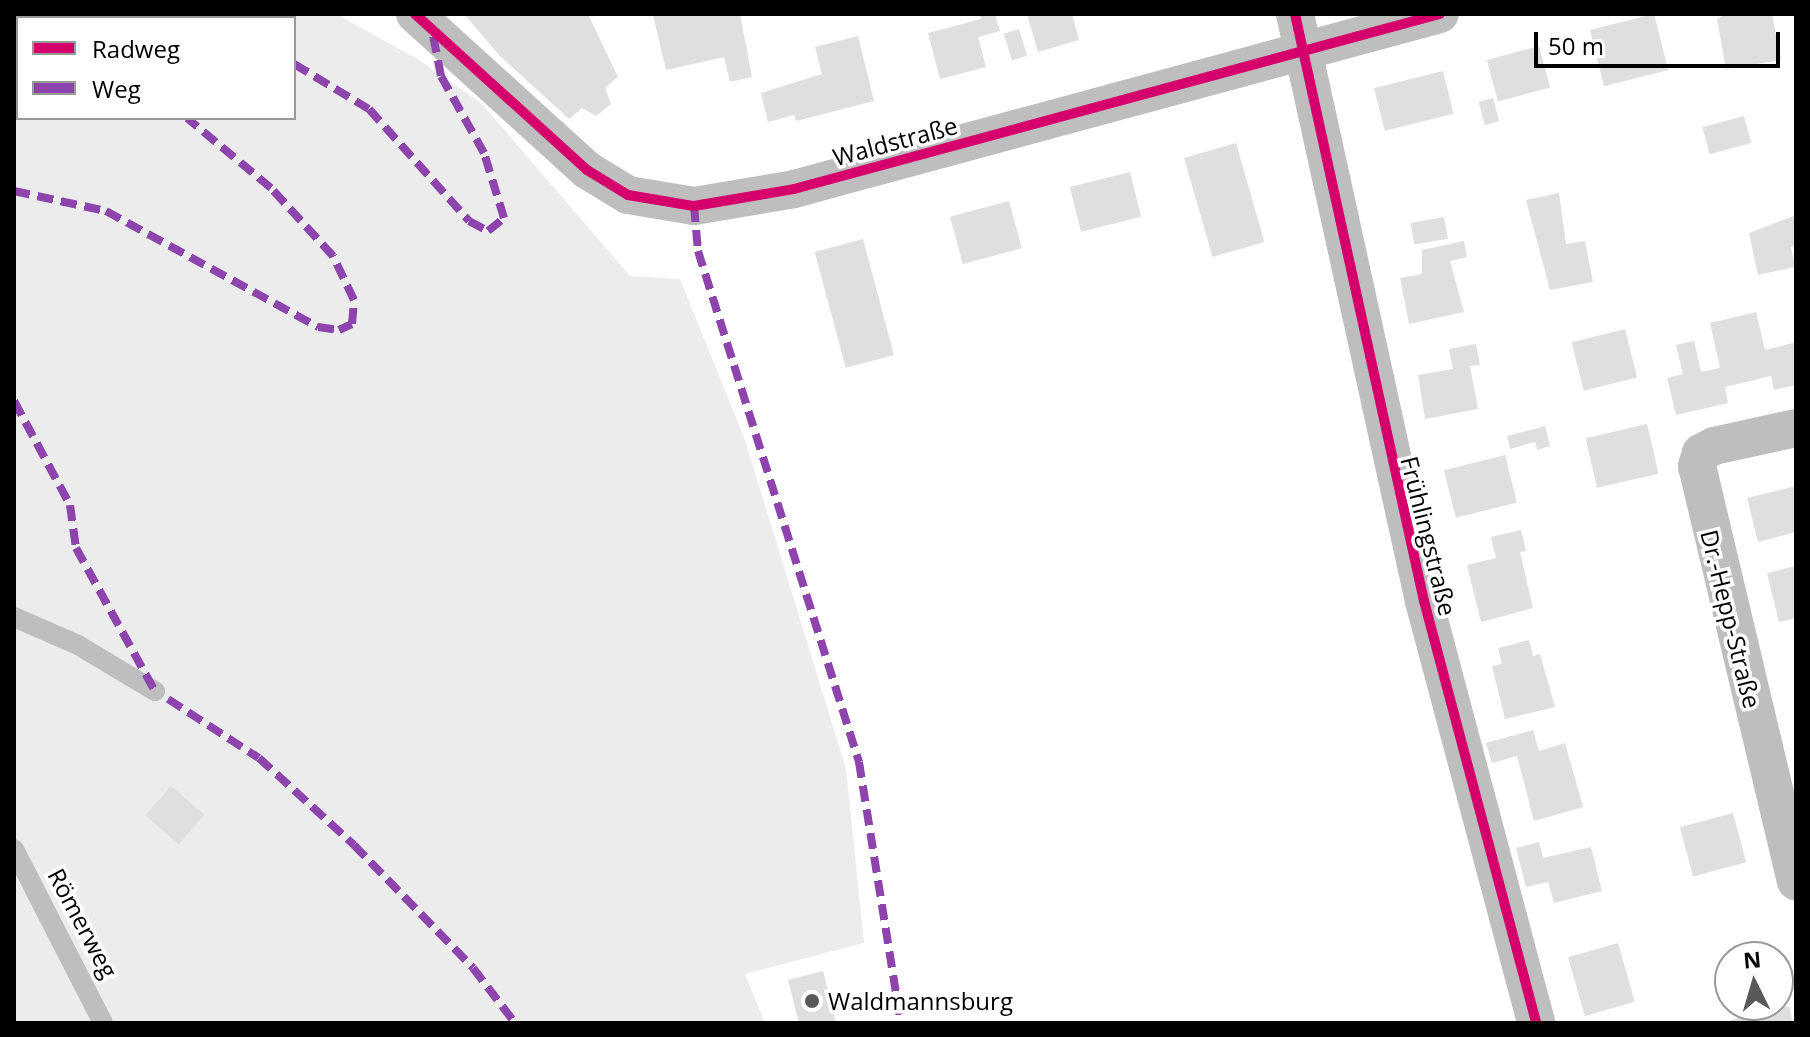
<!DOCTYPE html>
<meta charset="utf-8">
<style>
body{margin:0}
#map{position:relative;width:1810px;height:1037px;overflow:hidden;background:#fff;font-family:"Open Sans",sans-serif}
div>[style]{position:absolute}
.green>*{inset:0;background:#ececec}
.building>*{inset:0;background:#dfdfdf;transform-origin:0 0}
.service>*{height:20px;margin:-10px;padding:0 10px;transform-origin:10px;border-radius:10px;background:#bebebe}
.minor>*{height:38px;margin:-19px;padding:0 19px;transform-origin:19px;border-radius:19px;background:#bebebe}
.quiet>*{height:8px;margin-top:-4px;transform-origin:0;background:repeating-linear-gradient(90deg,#8e44ad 0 16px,transparent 0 24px)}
.cycleway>*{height:10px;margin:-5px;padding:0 5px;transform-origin:5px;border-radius:5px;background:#d6006c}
.dots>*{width:22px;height:22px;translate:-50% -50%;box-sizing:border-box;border:4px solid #fff;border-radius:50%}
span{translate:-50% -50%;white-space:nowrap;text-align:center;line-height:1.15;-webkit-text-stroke:7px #fff;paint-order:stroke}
.street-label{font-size:24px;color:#000}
.poi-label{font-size:24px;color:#000}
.left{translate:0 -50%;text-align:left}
.frame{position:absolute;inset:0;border:16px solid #000;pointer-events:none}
.legend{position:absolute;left:16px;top:16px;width:280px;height:104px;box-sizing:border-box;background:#fff;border:2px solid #999;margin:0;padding:10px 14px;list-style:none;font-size:24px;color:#000}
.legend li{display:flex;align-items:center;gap:16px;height:40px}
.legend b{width:40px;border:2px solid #999}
.north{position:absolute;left:1714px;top:941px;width:80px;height:80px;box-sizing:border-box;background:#fff;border:2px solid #999;border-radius:50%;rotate:355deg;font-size:22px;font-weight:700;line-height:32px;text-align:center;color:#000}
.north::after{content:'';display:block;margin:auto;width:28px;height:36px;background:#595959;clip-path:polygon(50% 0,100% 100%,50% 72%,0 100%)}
.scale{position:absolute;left:1534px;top:32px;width:246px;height:36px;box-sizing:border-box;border:4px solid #000;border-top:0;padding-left:10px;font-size:24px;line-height:28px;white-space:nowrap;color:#000;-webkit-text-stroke:6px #fff;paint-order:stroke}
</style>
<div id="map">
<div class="green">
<div style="clip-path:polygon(evenodd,14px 14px,336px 14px,419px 60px,482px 104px,630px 276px,680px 279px,745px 440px,846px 769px,864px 943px,745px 974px,765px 1023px,14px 1023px,14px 14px,18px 18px,294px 18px,294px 118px,18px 118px,18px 18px)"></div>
</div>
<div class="building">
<div style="clip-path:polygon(464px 14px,588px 14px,618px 77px,605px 88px,611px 104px,596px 116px,582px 108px,569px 119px,500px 56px)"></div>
<div style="clip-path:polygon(740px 14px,752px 77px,730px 82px,724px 57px,666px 70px,653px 15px)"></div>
<div style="clip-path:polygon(979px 14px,995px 14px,1000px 31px,978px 37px,986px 67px,940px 79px,928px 33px,981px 19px)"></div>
<div style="clip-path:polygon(1027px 14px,1072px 14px,1079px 40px,1038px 52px)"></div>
<div style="left:1654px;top:14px;width:58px;height:66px;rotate:76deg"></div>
<div style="clip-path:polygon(1726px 14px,1772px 14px,1781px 60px,1726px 69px,1717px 19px)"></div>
<div style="left:1019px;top:29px;width:28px;height:16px;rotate:73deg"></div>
<div style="clip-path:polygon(858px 36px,874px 101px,796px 121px,794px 115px,768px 122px,761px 93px,822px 74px,815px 47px)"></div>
<div style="left:1539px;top:46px;width:43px;height:54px;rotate:75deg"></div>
<div style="left:1443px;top:71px;width:44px;height:71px;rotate:76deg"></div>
<div style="left:1493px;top:98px;width:24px;height:15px;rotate:75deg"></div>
<div style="left:1744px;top:116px;width:28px;height:43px;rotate:75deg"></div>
<div style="left:1236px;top:143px;width:103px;height:54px;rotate:74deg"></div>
<div style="left:1130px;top:172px;width:46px;height:62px;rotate:76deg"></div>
<div style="clip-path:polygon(1559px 193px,1566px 244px,1585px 241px,1593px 282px,1550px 290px,1526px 200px)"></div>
<div style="left:1009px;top:201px;width:49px;height:61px;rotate:75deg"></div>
<div style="clip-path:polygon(1796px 215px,1796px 246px,1791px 247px,1795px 267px,1758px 275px,1749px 233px)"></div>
<div style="left:1444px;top:217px;width:22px;height:34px;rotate:80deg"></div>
<div style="left:863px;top:239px;width:120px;height:50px;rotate:75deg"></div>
<div style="clip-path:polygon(1464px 241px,1467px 257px,1450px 261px,1464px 312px,1409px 324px,1400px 278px,1422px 274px,1422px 250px)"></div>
<div style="clip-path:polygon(1756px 312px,1765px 350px,1796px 342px,1796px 385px,1774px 390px,1771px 376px,1725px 387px,1728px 403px,1676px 415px,1667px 378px,1683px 374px,1676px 345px,1694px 341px,1701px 372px,1720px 368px,1710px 323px)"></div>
<div style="left:1625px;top:329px;width:50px;height:55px;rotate:76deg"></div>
<div style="clip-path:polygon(1476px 344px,1480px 365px,1470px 366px,1478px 409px,1425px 419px,1418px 375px,1453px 369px,1449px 349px)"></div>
<div style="left:1647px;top:424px;width:51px;height:63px;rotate:77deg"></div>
<div style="clip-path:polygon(1545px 426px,1550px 446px,1537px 450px,1535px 442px,1510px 449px,1507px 436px)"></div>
<div style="left:1505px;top:455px;width:49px;height:63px;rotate:76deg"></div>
<div style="clip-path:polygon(1796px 486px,1796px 532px,1758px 542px,1747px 498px)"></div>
<div style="clip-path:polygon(1521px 530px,1526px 551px,1520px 552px,1533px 608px,1481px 622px,1467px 565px,1496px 558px,1491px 537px)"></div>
<div style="clip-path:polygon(1795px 566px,1796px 618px,1779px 622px,1767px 573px)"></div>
<div style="clip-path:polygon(1529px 640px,1533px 656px,1540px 654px,1555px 707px,1505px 719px,1492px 666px,1502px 664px,1498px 648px)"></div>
<div style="clip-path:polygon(1533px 730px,1539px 751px,1565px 743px,1583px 807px,1534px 821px,1517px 756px,1492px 763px,1486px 743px)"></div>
<div style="left:171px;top:786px;width:44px;height:39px;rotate:41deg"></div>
<div style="left:1733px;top:813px;width:51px;height:55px;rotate:75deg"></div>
<div style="clip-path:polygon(1539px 842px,1543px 858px,1591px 847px,1602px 891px,1554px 903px,1548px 882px,1526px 887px,1516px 848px)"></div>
<div style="left:1618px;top:943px;width:61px;height:52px;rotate:74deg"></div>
<div style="clip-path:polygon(823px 971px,836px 1023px,799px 1023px,788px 980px)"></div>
<div style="clip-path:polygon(1789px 1006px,1793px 1023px,1731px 1023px,1730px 1020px)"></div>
</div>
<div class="service">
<div style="left:14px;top:617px;width:70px;rotate:23.6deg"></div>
<div style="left:78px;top:645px;width:90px;rotate:30.9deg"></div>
<div style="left:14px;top:849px;width:195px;rotate:62.9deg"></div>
</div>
<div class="minor">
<div style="left:415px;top:14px;width:232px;rotate:42.2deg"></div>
<div style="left:587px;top:170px;width:48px;rotate:31.4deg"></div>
<div style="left:628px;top:195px;width:67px;rotate:9.5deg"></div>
<div style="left:694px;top:206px;width:101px;rotate:-9.6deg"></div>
<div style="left:794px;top:189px;width:669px;rotate:-15.16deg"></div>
<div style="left:1295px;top:14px;width:601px;rotate:77.61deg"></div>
<div style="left:1424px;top:601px;width:437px;rotate:75.1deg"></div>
<div style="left:1796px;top:428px;width:84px;rotate:167.6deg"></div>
<div style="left:1714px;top:446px;width:15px;rotate:152deg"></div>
<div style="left:1701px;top:453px;width:14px;rotate:107deg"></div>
<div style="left:1697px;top:466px;width:427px;rotate:76.6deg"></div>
</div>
<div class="quiet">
<div style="left:213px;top:14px;width:7px;rotate:34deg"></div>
<div style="left:120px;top:18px;width:5px;rotate:-53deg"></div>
<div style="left:294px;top:64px;width:87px;rotate:31deg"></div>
<div style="left:369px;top:109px;width:150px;rotate:48.2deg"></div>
<div style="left:469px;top:221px;width:21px;rotate:28deg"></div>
<div style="left:488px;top:231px;width:21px;rotate:-39deg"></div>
<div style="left:504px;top:218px;width:68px;rotate:-107.1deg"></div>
<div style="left:484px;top:153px;width:88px;rotate:-119.2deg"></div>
<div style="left:441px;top:76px;width:47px;rotate:-101.1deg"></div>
<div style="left:14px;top:191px;width:94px;rotate:12.3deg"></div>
<div style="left:106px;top:211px;width:242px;rotate:28.7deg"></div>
<div style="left:318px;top:327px;width:21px;rotate:8deg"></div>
<div style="left:339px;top:330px;width:14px;rotate:-25deg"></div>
<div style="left:352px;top:324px;width:24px;rotate:-85deg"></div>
<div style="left:354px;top:300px;width:49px;rotate:-115.5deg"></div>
<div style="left:333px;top:256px;width:92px;rotate:-132.4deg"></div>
<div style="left:271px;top:188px;width:109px;rotate:-140.2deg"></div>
<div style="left:694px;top:206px;width:45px;rotate:84.9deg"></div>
<div style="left:698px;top:251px;width:536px;rotate:72.51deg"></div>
<div style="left:859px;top:762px;width:264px;rotate:80.9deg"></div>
<div style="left:14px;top:401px;width:118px;rotate:61.7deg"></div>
<div style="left:70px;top:505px;width:43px;rotate:82.1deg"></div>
<div style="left:76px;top:548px;width:163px;rotate:61.1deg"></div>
<div style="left:168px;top:699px;width:108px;rotate:33deg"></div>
<div style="left:259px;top:758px;width:129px;rotate:42.5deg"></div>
<div style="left:354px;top:845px;width:171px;rotate:45.9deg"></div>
<div style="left:473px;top:968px;width:69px;rotate:52.6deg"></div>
</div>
<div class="cycleway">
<div style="left:415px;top:14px;width:232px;rotate:42.2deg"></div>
<div style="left:587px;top:170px;width:48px;rotate:31.4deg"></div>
<div style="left:628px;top:195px;width:67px;rotate:9.5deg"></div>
<div style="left:694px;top:206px;width:101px;rotate:-9.6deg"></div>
<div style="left:794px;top:189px;width:669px;rotate:-15.16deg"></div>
<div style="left:1295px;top:14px;width:601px;rotate:77.61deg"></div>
<div style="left:1424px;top:601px;width:437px;rotate:75.1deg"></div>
</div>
<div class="dots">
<div style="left:812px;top:1001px;background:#595959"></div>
</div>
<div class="street-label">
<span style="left:895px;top:141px;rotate:-15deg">Waldstraße</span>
<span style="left:1429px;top:536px;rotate:76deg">Frühlingstraße</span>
<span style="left:1731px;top:619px;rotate:76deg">Dr.-Hepp-Straße</span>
<span style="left:83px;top:923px;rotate:62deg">Römerweg</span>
</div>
<div class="poi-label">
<span class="left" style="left:828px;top:1001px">Waldmannsburg</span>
</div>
<div class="frame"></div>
<ul class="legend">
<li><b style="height:10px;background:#d6006c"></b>Radweg</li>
<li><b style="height:10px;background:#8e44ad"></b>Weg</li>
</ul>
<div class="north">N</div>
<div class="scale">50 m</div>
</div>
